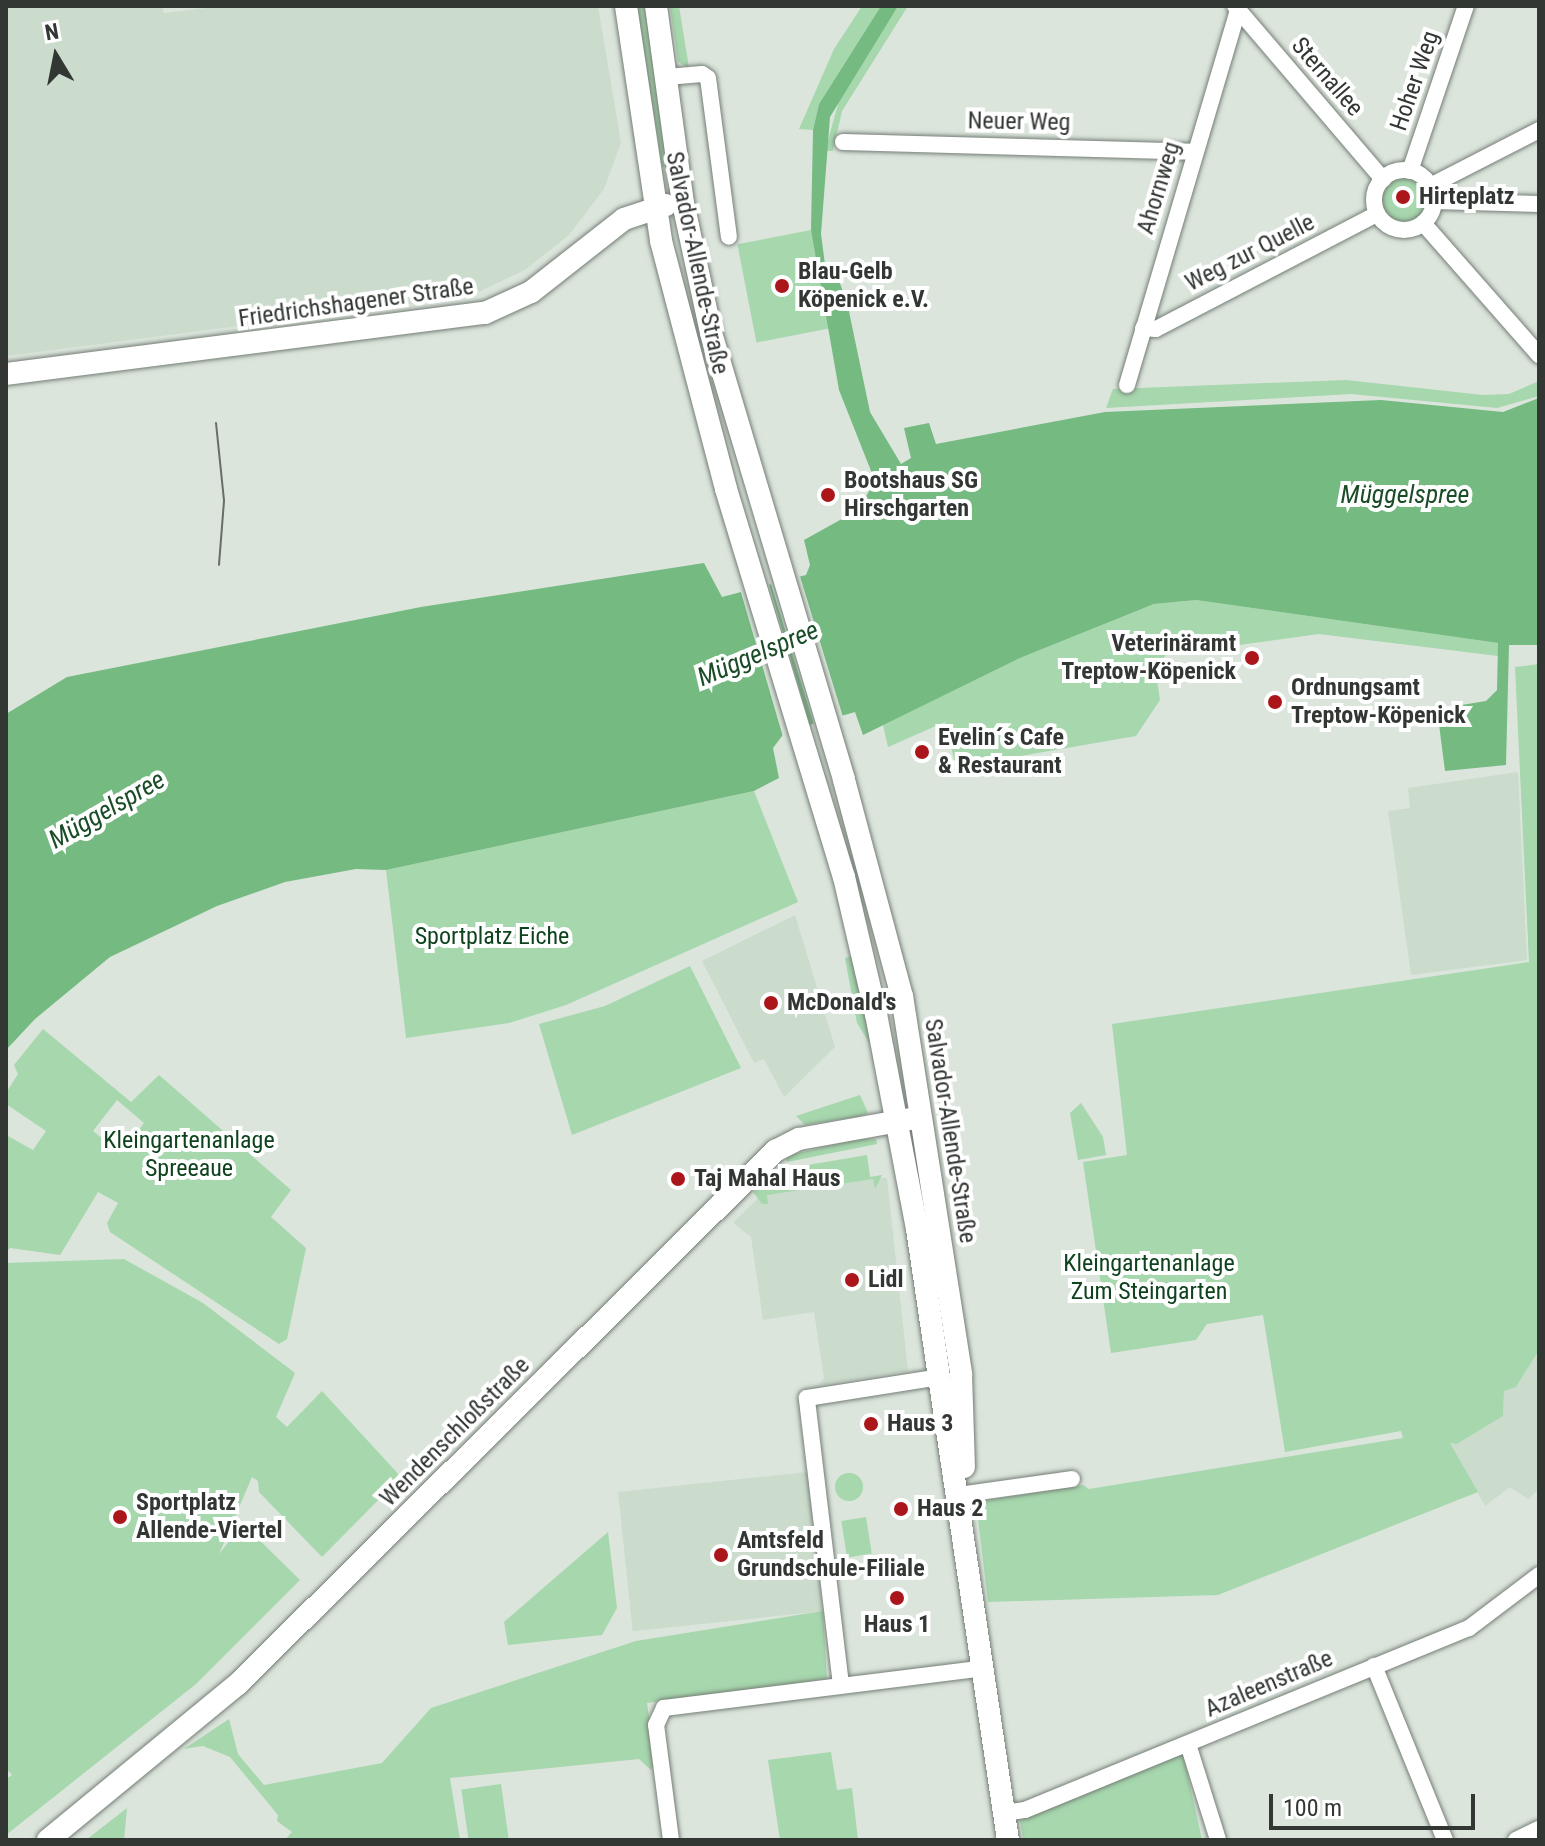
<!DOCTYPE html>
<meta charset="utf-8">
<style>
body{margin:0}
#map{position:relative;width:1545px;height:1846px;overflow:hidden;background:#dbe5dc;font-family:"Roboto Condensed",sans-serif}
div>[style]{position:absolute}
.built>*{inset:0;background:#cbdccd;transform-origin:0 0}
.green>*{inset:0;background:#a6d7ad;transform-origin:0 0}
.round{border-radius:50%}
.water>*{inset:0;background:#74ba81}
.pier>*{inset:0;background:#dbe5dc;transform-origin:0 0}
.roads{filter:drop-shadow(0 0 2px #757e76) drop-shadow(0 0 2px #757e76)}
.street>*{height:16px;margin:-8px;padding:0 8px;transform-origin:8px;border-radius:8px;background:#fff}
.street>.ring{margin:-8px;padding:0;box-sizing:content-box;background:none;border:16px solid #fff;border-radius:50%}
.secondary>*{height:22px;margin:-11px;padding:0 11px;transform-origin:11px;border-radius:11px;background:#fff}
.tram>*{height:2px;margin:-1px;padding:0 1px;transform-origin:1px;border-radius:1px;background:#676d68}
.dots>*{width:22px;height:22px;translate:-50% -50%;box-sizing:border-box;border:4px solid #fff;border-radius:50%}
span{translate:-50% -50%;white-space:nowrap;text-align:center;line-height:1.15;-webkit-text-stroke:8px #fff;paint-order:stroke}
.street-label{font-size:24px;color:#333734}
.poi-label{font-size:24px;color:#333734;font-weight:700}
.left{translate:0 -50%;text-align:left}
.right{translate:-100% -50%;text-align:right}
.park-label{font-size:24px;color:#0f431e}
.water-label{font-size:26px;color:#1a4c27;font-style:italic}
.frame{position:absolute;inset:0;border:8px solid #333734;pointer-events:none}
.north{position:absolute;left:16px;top:16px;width:80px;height:80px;-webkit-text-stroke:6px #fff;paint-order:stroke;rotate:350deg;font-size:22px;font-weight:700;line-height:32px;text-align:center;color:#333734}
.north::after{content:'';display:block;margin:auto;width:28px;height:36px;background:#333734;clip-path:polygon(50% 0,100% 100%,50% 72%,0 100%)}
.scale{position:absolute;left:1269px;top:1794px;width:206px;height:36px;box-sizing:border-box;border:4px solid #333734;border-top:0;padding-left:10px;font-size:24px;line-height:28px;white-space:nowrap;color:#333734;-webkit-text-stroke:6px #fff;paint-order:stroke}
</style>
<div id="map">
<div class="built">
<div style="clip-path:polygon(6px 6px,162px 6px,164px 13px,223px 6px,598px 6px,621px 143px,604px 189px,569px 235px,525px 270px,470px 296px,6px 356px)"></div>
<div style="clip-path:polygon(1518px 772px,1527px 960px,1411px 975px,1388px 811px,1410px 808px,1408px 788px)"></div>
<div style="clip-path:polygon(795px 915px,835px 1047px,784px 1097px,764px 1059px,754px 1063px,702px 961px)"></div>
<div style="clip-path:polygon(868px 1164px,870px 1177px,887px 1178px,908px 1371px,819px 1385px,824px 1378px,814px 1312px,763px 1320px,751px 1237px,733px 1223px,765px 1191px)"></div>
<div style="clip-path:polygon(1539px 1350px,1539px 1489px,1528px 1499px,1510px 1487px,1485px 1506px,1450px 1443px,1457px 1444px,1503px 1416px,1504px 1391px,1516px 1387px)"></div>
<div style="left:808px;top:1472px;width:140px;height:191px;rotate:84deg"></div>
</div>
<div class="green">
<div style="clip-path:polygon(637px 6px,648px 6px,670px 166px,662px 167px)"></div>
<div style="clip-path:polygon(670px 6px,679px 6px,689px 68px,678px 62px)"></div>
<div style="clip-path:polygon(862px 6px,881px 6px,819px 104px,813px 130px,799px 129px,834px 49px)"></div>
<div style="clip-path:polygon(898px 6px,908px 6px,842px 111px,833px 151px,825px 151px,842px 90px)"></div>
<div class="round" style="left:1379px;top:176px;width:48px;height:48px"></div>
<div style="left:811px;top:230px;width:100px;height:75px;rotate:79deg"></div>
<div style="clip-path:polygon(1346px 380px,1483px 395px,1509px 394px,1539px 381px,1539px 396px,1497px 408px,1351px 394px,1106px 408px,1113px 389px)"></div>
<div style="clip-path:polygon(1196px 600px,1498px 643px,1498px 656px,1319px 634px,1166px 655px,1155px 667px,1160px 700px,1136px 736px,1009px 758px,966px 772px,956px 767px,945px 722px,888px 747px,883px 725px,1020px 658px,1154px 604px)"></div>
<div style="clip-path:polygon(1539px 664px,1539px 1350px,1516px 1387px,1504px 1391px,1503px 1416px,1457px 1444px,1450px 1443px,1478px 1492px,1218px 1595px,988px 1602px,976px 1502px,1083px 1485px,1089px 1489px,1403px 1438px,1401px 1431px,1285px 1452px,1263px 1315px,1207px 1324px,1196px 1340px,1111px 1353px,1083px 1162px,1127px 1155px,1112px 1024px,1529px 962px,1515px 667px)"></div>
<div style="clip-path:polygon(754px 791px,798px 902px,566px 1005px,509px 1023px,406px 1038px,386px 870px)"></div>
<div style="clip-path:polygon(852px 956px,872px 1047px,857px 1023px,845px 958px)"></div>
<div style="clip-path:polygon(690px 966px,741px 1068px,572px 1135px,539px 1024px,605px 1006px)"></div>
<div style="clip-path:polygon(evenodd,43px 1029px,131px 1102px,159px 1075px,291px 1190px,271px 1217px,306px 1248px,287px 1339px,279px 1344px,110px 1232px,107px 1223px,118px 1203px,98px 1192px,60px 1255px,10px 1248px,6px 1252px,6px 1135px,33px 1150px,46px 1131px,6px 1104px,6px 1093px,18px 1074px,14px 1065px,43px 1029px,117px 1100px,144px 1123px,120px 1153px,93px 1131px,117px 1100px)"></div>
<div style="clip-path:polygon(860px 1095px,868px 1113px,861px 1116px,805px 1125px,796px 1116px)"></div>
<div style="clip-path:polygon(1081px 1103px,1103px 1137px,1106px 1155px,1078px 1160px,1070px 1113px)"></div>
<div style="clip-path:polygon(859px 1139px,876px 1139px,877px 1144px,787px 1162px,785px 1156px)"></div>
<div style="clip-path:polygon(867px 1155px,870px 1177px,882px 1175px,875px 1189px,873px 1179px,767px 1195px,768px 1204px,762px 1204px,753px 1192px,784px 1169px)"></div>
<div style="clip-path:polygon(124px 1259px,203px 1303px,295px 1373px,276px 1417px,287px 1427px,322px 1391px,401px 1477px,322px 1557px,259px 1492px,258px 1481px,252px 1477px,219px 1554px,243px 1524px,300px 1580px,196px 1684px,6px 1835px,6px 1779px,12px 1775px,6px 1768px,6px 1263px)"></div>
<div class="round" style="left:835px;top:1473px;width:28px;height:28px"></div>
<div style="left:866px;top:1517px;width:37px;height:25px;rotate:81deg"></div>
<div style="clip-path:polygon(608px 1532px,617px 1608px,602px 1635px,508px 1645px,504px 1622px)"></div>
<div style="clip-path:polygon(823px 1611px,827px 1679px,647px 1703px,656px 1761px,651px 1770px,639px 1759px,450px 1778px,460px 1840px,285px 1840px,292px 1832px,277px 1821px,278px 1815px,230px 1757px,203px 1746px,184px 1749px,229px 1719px,238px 1754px,264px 1785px,382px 1763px,431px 1708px,636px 1641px)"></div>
<div style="clip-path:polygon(831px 1752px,837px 1790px,852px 1788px,858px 1840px,780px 1840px,768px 1760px)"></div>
<div style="clip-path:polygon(1183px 1753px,1202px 1840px,1023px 1840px,1020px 1820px)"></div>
<div style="left:501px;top:1784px;width:57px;height:40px;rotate:82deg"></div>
<div style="clip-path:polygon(127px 1808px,124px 1840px,86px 1840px)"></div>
</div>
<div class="water">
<div style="clip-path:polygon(881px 6px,898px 6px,830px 117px,821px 234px,827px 280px,839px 281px,847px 302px,870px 412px,901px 464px,911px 458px,904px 428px,929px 423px,936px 444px,1105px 412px,1381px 400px,1503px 412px,1539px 398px,1539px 645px,1509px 645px,1506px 765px,1445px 771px,1437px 709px,1486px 701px,1497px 690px,1498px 643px,1196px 600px,1154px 604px,1020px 658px,863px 735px,855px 712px,785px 732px,773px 748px,779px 778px,754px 791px,386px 870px,356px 869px,285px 882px,217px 906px,110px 957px,35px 1019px,6px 1050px,6px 714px,67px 677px,421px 607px,704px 563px,722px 597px,806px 575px,810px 565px,804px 540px,858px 510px,875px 481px,839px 390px,811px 230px,813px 130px,819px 104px)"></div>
</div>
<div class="pier">
<div style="left:799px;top:573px;width:151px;height:30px;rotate:73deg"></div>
<div style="clip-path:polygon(768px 581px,810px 725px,786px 724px,789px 733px,783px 737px,740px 589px)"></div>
</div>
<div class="roads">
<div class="street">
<div style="left:1235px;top:6px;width:228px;rotate:49.5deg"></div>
<div style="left:667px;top:77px;width:35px;rotate:-5deg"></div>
<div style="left:702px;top:74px;width:7px;rotate:34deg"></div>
<div style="left:708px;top:78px;width:160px;rotate:82.5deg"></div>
<div style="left:843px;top:142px;width:352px;rotate:1.6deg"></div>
<div class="ring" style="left:1374px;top:170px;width:44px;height:44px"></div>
<div style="left:1410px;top:171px;width:174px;rotate:-71.3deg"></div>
<div style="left:1430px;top:186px;width:123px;rotate:-27.2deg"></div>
<div style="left:1434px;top:201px;width:105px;rotate:1.6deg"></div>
<div style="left:1423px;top:223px;width:176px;rotate:48.7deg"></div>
<div style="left:1143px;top:328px;width:13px;rotate:4deg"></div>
<div style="left:1156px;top:329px;width:249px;rotate:-27.5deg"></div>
<div style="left:1127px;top:385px;width:395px;rotate:-73.5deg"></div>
<div style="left:958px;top:1495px;width:115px;rotate:-8deg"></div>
<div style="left:1374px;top:1666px;width:188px;rotate:67.8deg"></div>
<div style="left:841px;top:1685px;width:289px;rotate:-96.8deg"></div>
<div style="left:807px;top:1398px;width:134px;rotate:-9deg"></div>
<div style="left:1188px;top:1744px;width:101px;rotate:72.6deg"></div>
<div style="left:1005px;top:1813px;width:20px;rotate:-9deg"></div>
<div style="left:1025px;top:1810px;width:480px;rotate:-22.3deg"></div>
<div style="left:1469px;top:1628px;width:88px;rotate:-37.1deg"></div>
<div style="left:671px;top:1840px;width:116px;rotate:-97.4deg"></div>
<div style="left:656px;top:1725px;width:19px;rotate:-65deg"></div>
<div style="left:664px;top:1708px;width:321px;rotate:-7.1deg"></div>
<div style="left:1516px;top:1840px;width:25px;rotate:-26deg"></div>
</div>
<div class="secondary">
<div style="left:626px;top:6px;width:238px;rotate:81.5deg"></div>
<div style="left:661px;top:241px;width:256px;rotate:75.3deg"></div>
<div style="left:726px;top:489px;width:406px;rotate:73.1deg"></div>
<div style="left:844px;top:877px;width:141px;rotate:76.9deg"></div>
<div style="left:876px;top:1014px;width:219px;rotate:79.2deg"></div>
<div style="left:917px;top:1229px;width:618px;rotate:81.53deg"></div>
<div style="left:656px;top:6px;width:199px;rotate:82.2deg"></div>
<div style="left:683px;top:203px;width:133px;rotate:77.8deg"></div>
<div style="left:711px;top:333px;width:466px;rotate:73.4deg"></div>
<div style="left:844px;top:780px;width:224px;rotate:75deg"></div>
<div style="left:902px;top:996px;width:383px;rotate:81.1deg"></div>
<div style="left:961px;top:1374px;width:93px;rotate:88.2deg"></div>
<div style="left:6px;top:374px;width:483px;rotate:-7.3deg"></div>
<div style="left:485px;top:313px;width:51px;rotate:-24.5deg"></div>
<div style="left:531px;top:292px;width:118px;rotate:-38.1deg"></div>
<div style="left:624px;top:219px;width:44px;rotate:-18.4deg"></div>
<div style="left:48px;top:1840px;width:246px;rotate:-39.4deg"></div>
<div style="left:238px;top:1684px;width:757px;rotate:-44.79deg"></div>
<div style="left:775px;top:1151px;width:27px;rotate:-27deg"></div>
<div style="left:799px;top:1139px;width:113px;rotate:-10.2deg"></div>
</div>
</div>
<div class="tram">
<div style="left:216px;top:423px;width:78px;rotate:84.1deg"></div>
<div style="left:224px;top:501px;width:64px;rotate:94.5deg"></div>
</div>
<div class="dots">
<div style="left:1403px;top:197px;background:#aa1619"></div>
<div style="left:782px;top:286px;background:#aa1619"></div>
<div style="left:828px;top:495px;background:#aa1619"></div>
<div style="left:1252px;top:658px;background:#aa1619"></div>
<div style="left:1275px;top:702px;background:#aa1619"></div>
<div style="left:922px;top:752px;background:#aa1619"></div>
<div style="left:771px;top:1003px;background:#aa1619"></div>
<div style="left:678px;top:1179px;background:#aa1619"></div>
<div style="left:852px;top:1280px;background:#aa1619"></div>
<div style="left:871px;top:1424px;background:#aa1619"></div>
<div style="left:901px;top:1509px;background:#aa1619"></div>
<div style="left:120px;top:1517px;background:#aa1619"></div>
<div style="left:721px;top:1555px;background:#aa1619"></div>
<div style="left:897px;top:1598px;background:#aa1619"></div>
</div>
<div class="street-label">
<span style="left:1327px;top:77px;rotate:49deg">Sternallee</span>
<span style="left:1415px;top:81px;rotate:-71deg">Hoher Weg</span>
<span style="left:1019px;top:122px;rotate:1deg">Neuer Weg</span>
<span style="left:1159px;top:188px;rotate:-73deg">Ahornweg</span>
<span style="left:1250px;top:253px;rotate:-27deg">Weg zur Quelle</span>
<span style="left:697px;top:263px;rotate:78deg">Salvador-Allende-Straße</span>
<span style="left:356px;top:303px;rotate:-8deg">Friedrichshagener Straße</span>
<span style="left:950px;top:1131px;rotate:81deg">Salvador-Allende-Straße</span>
<span style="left:455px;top:1432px;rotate:-45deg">Wendenschloßstraße</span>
<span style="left:1269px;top:1684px;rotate:-23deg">Azaleenstraße</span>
</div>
<div class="poi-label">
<span class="left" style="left:1419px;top:197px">Hirteplatz</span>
<span class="left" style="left:798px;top:286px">Blau-Gelb<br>Köpenick e.V.</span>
<span class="left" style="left:844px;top:495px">Bootshaus SG<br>Hirschgarten</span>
<span class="right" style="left:1236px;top:658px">Veterinäramt<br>Treptow-Köpenick</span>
<span class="left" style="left:1291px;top:702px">Ordnungsamt<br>Treptow-Köpenick</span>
<span class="left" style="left:938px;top:752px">Evelin´s Cafe<br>&amp; Restaurant</span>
<span class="left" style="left:787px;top:1003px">McDonald's</span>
<span class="left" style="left:694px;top:1179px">Taj Mahal Haus</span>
<span class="left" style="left:868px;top:1280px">Lidl</span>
<span class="left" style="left:887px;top:1424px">Haus 3</span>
<span class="left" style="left:136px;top:1517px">Sportplatz<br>Allende-Viertel</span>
<span class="left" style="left:917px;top:1509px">Haus 2</span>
<span class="left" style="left:737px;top:1555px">Amtsfeld<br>Grundschule-Filiale</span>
<span style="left:897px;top:1625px">Haus 1</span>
</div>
<div class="park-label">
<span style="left:492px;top:937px">Sportplatz Eiche</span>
<span style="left:189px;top:1155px">Kleingartenanlage<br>Spreeaue</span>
<span style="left:1149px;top:1278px">Kleingartenanlage<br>Zum Steingarten</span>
</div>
<div class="water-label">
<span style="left:1405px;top:495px">Müggelspree</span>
<span style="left:758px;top:654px;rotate:-23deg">Müggelspree</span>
<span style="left:107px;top:810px;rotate:-30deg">Müggelspree</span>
</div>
<div class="frame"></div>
<div class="north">N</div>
<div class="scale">100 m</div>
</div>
